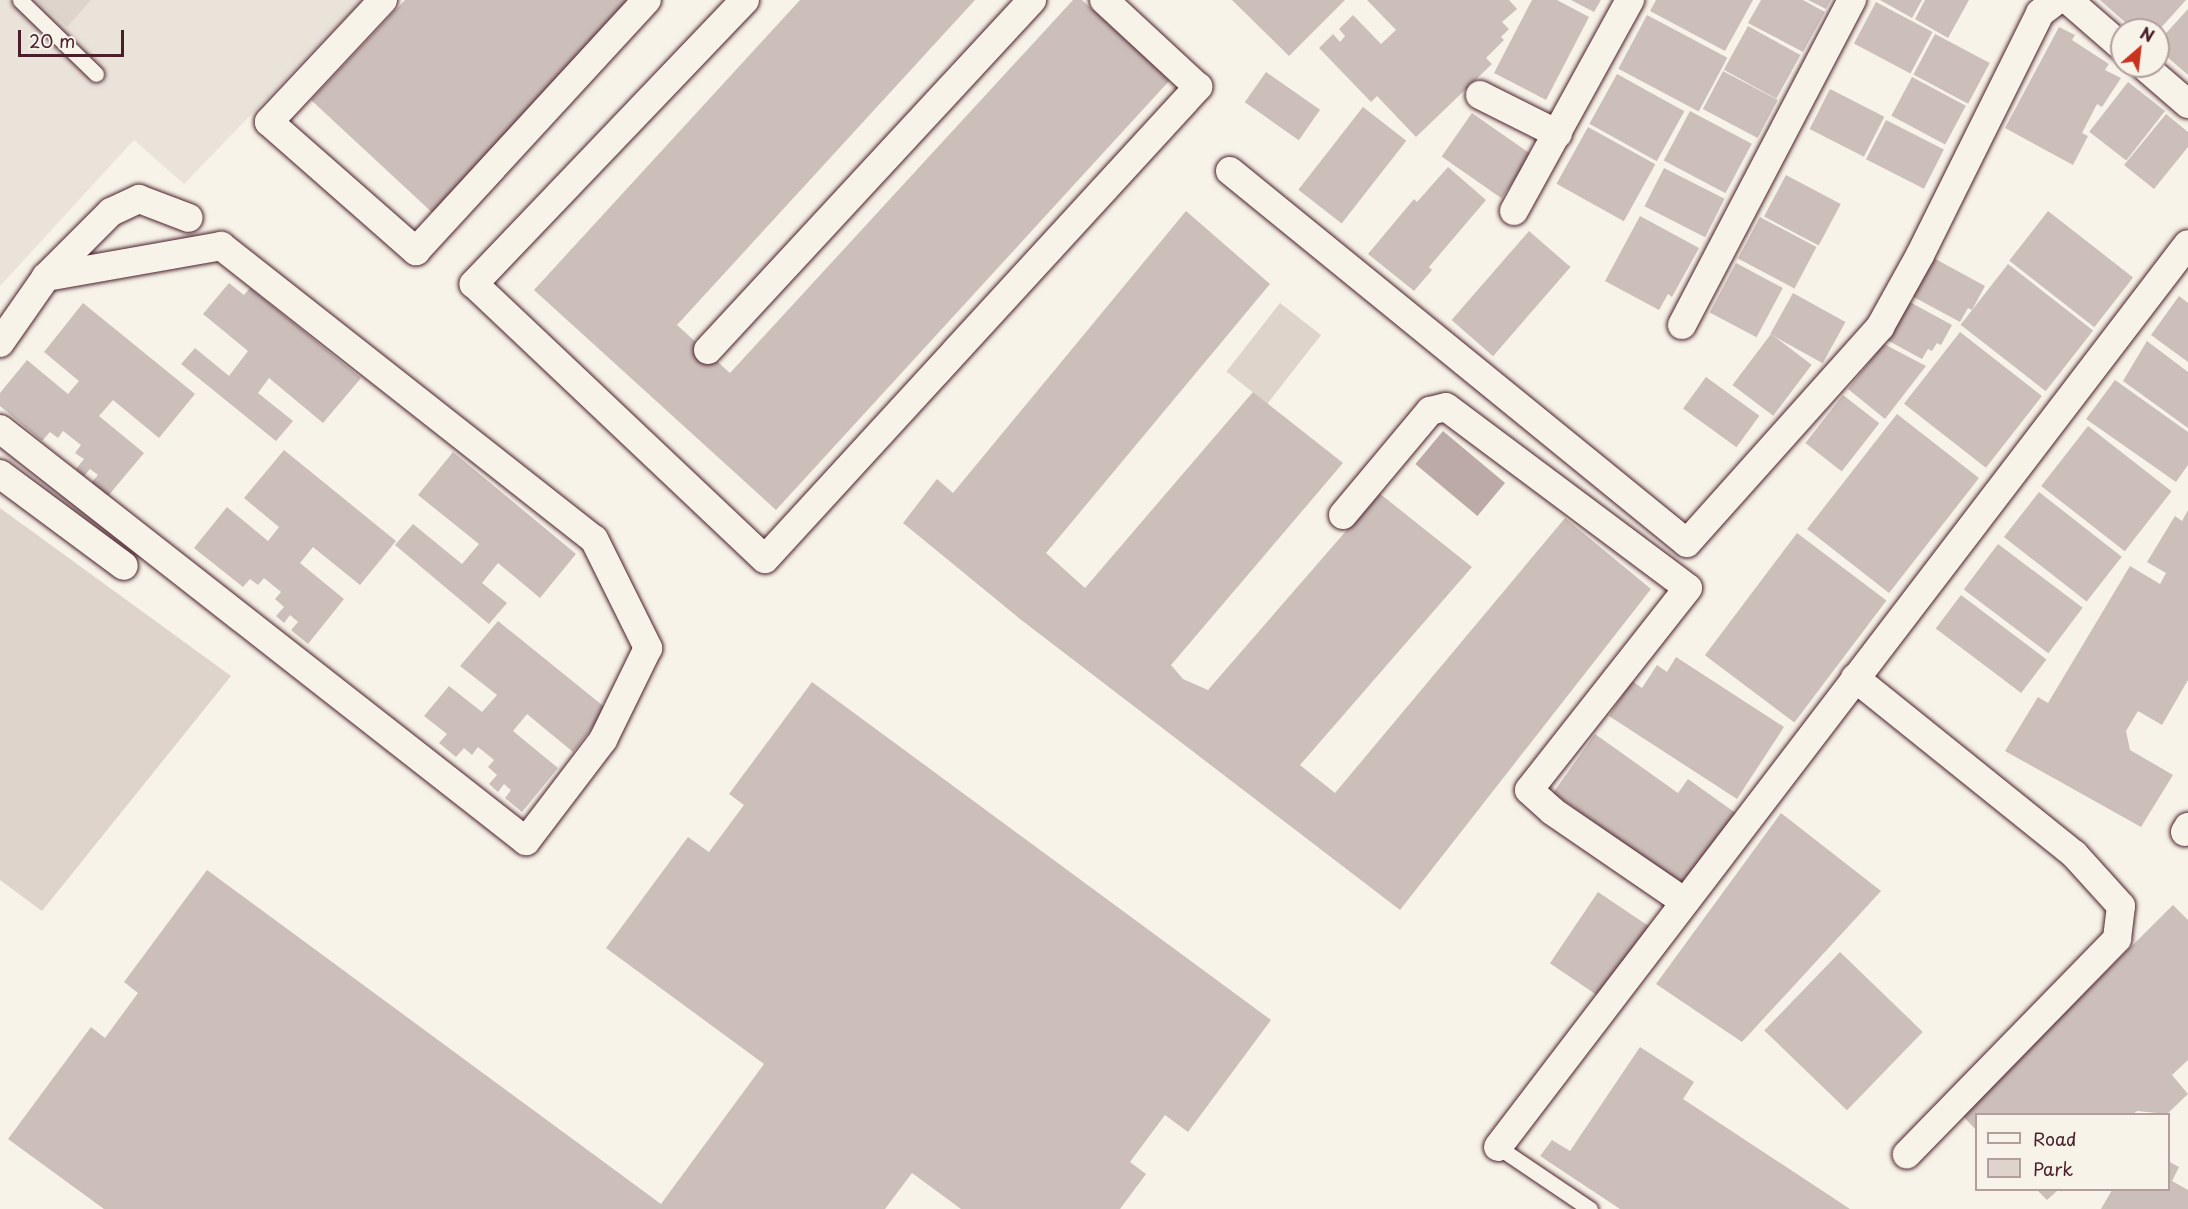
<!DOCTYPE html>
<style>
body{margin:0}
#map{position:relative;width:2188px;height:1209px;overflow:hidden;background:#f7f3e8;font-family:"Playpen Sans",sans-serif}
div>[style]{position:absolute}
.built>*{inset:0;background:#eae3da}
.green>*{inset:0;background:#ded4cc;transform-origin:0 0}
.water>*{inset:0;background:#bcaaa7;transform-origin:0 0}
.building>*{inset:0;background:#ccbfb9;transform-origin:0 0}
.roads{filter:drop-shadow(0 0 2px #4a1f2b) drop-shadow(0 0 2px #4a1f2b)}
.lane>*{height:15px;margin:-7.5px;padding:0 7.5px;transform-origin:7.5px;border-radius:7.5px;background:#f7f3e8}
.street>*{height:28px;margin:-14px;padding:0 14px;transform-origin:14px;border-radius:14px;background:#f7f3e8}
span{translate:-50% -50%;white-space:nowrap;text-align:center;line-height:1.15;-webkit-text-stroke:4.5px #f7f3e8;paint-order:stroke}
.legend{position:absolute;left:1975px;top:1113px;width:195px;height:78px;box-sizing:border-box;background:#f7f3e8;border:2px solid #b29e9c;margin:0;padding:8px 10px;list-style:none;font-size:18px;color:#4a1f2b}
.legend li{display:flex;align-items:center;gap:12px;height:30px}
.legend b{width:30px;border:2px solid #b29e9c}
.north{position:absolute;left:2110px;top:18px;width:60px;height:60px;box-sizing:border-box;background:#f7f3e8;border:2px solid #b29e9c;border-radius:50%;rotate:28deg;font-size:16px;font-weight:700;line-height:24px;text-align:center;color:#4a1f2b}
.north::after{content:'';display:block;margin:auto;width:21px;height:27px;background:#c8321e;clip-path:polygon(50% 0,100% 100%,50% 72%,0 100%)}
.scale{position:absolute;left:18px;top:30px;width:106px;height:27px;box-sizing:border-box;border:3px solid #4a1f2b;border-top:0;padding-left:8px;font-size:18px;line-height:21px;white-space:nowrap;color:#4a1f2b;-webkit-text-stroke:4px #f7f3e8;paint-order:stroke}
</style>
<div id="map">
<div class="built">
<div style="clip-path:polygon(0 0,362px 0,184px 184px,134px 140px,0 286px)"></div>
</div>
<div class="green">
<div style="clip-path:polygon(36px 0,91px 0,67px 27px)"></div>
<div style="left:1280px;top:303px;width:52px;height:87px;rotate:38deg"></div>
<div style="clip-path:polygon(0 508px,231px 676px,42px 911px,0 880px)"></div>
</div>
<div class="water">
<div style="left:1443px;top:431px;width:81px;height:43px;rotate:40deg"></div>
</div>
<div class="building">
<div style="clip-path:polygon(405px 0,640px 0,437px 217px,311px 100px)"></div>
<div style="clip-path:polygon(800px 0,975px 0,677px 325px,730px 373px,1073px 0,1082px 0,1170px 80px,776px 510px,534px 290px)"></div>
<div style="clip-path:polygon(1232px 0,1345px 0,1289px 56px)"></div>
<div style="clip-path:polygon(1367px 0,1509px 0,1517px 9px,1502px 22px,1509px 29px,1501px 37px,1504px 40px,1486px 58px,1492px 64px,1416px 137px,1377px 96px,1371px 102px,1319px 48px,1333px 34px,1340px 42px,1345px 36px,1339px 29px,1353px 15px,1381px 44px,1396px 30px)"></div>
<div style="clip-path:polygon(1532px 0,1557px 0,1589px 17px,1546px 100px,1494px 73px)"></div>
<div style="clip-path:polygon(1571px 0,1601px 0,1594px 12px)"></div>
<div style="clip-path:polygon(1656px 0,1753px 0,1725px 51px,1650px 11px)"></div>
<div style="clip-path:polygon(1761px 0,1803px 0,1825px 12px,1803px 52px,1748px 23px)"></div>
<div style="clip-path:polygon(1808px 0,1831px 0,1826px 9px)"></div>
<div style="clip-path:polygon(1880px 0,1922px 0,1912px 18px)"></div>
<div style="clip-path:polygon(1925px 0,1969px 0,1948px 38px,1915px 19px)"></div>
<div style="clip-path:polygon(2100px 0,2186px 0,2159px 30px,2134px 30px)"></div>
<div style="left:1876px;top:2px;width:64px;height:47px;rotate:28deg"></div>
<div style="clip-path:polygon(2188px 9px,2188px 75px,2158px 49px,2158px 42px)"></div>
<div style="left:1647px;top:15px;width:91px;height:61px;rotate:28deg"></div>
<div style="left:1748px;top:26px;width:60px;height:50px;rotate:29deg"></div>
<div style="clip-path:polygon(2059px 27px,2075px 35px,2072px 40px,2109px 64px,2105px 70px,2121px 78px,2102px 107px,2097px 104px,2082px 133px,2088px 136px,2073px 165px,2005px 128px)"></div>
<div style="left:1935px;top:34px;width:62px;height:46px;rotate:28deg"></div>
<div style="left:1723px;top:71px;width:62px;height:43px;rotate:28deg"></div>
<div style="left:1266px;top:72px;width:66px;height:37px;rotate:35deg"></div>
<div style="left:1617px;top:74px;width:77px;height:57px;rotate:29deg"></div>
<div style="left:1912px;top:77px;width:61px;height:44px;rotate:28deg"></div>
<div style="left:2128px;top:82px;width:47px;height:63px;rotate:38deg"></div>
<div style="left:1830px;top:89px;width:61px;height:45px;rotate:27deg"></div>
<div style="left:1363px;top:107px;width:55px;height:105px;rotate:38deg"></div>
<div style="left:1690px;top:111px;width:70px;height:56px;rotate:28deg"></div>
<div style="left:1472px;top:113px;width:73px;height:53px;rotate:35deg"></div>
<div style="clip-path:polygon(2166px 114px,2188px 132px,2188px 147px,2154px 189px,2124px 165px)"></div>
<div style="left:1886px;top:120px;width:65px;height:44px;rotate:27deg"></div>
<div style="left:1588px;top:127px;width:77px;height:65px;rotate:29deg"></div>
<div style="clip-path:polygon(1448px 167px,1486px 200px,1429px 267px,1432px 270px,1414px 291px,1368px 254px,1414px 199px,1417px 202px)"></div>
<div style="left:1664px;top:168px;width:68px;height:43px;rotate:27deg"></div>
<div style="left:1786px;top:175px;width:62px;height:47px;rotate:28deg"></div>
<div style="clip-path:polygon(1186px 211px,1270px 284px,1046px 553px,1085px 588px,1253px 392px,1343px 463px,1171px 665px,1183px 679px,1208px 690px,1379px 493px,1472px 567px,1300px 765px,1335px 793px,1565px 518px,1651px 589px,1400px 910px,1020px 619px,903px 523px,937px 479px,953px 493px)"></div>
<div style="left:2048px;top:211px;width:108px;height:63px;rotate:38deg"></div>
<div style="clip-path:polygon(1640px 216px,1699px 248px,1672px 297px,1668px 294px,1659px 310px,1605px 281px)"></div>
<div style="left:1760px;top:217px;width:64px;height:47px;rotate:28deg"></div>
<div style="left:1529px;top:231px;width:55px;height:118px;rotate:41deg"></div>
<div style="clip-path:polygon(1930px 256px,1985px 286px,1972px 310px,1968px 308px,1960px 322px,1910px 295px)"></div>
<div style="left:1736px;top:263px;width:53px;height:56px;rotate:28deg"></div>
<div style="left:2008px;top:264px;width:108px;height:77px;rotate:38deg"></div>
<div style="clip-path:polygon(229px 283px,244px 295px,250px 288px,361px 378px,323px 423px,269px 378px,258px 393px,293px 421px,276px 441px,181px 364px,195px 348px,229px 376px,248px 351px,203px 314px)"></div>
<div style="left:1793px;top:293px;width:60px;height:47px;rotate:29deg"></div>
<div style="clip-path:polygon(2179px 296px,2188px 303px,2188px 362px,2151px 335px)"></div>
<div style="clip-path:polygon(1908px 301px,1952px 325px,1941px 345px,1937px 343px,1932px 351px,1928px 349px,1922px 359px,1887px 340px)"></div>
<div style="clip-path:polygon(83px 303px,195px 394px,159px 438px,113px 400px,99px 416px,144px 453px,108px 496px,91px 483px,98px 475px,90px 469px,84px 476px,76px 469px,84px 459px,75px 453px,81px 445px,63px 431px,58px 438px,50px 432px,42px 441px,0 406px,0 393px,27px 360px,68px 394px,79px 381px,44px 352px)"></div>
<div style="left:1960px;top:332px;width:104px;height:91px;rotate:38deg"></div>
<div style="left:1771px;top:334px;width:51px;height:64px;rotate:37deg"></div>
<div style="clip-path:polygon(2147px 341px,2188px 372px,2188px 428px,2123px 381px)"></div>
<div style="clip-path:polygon(1884px 344px,1926px 366px,1885px 419px,1848px 389px)"></div>
<div style="left:1706px;top:377px;width:66px;height:39px;rotate:36deg"></div>
<div style="clip-path:polygon(2115px 380px,2188px 432px,2188px 465px,2176px 482px,2086px 419px)"></div>
<div style="left:1843px;top:395px;width:46px;height:61px;rotate:38deg"></div>
<div style="left:1897px;top:414px;width:104px;height:146px;rotate:38deg"></div>
<div style="left:2088px;top:426px;width:106px;height:76px;rotate:38deg"></div>
<div style="clip-path:polygon(284px 450px,396px 541px,360px 585px,313px 547px,300px 563px,344px 599px,308px 644px,291px 630px,298px 622px,290px 615px,284px 623px,276px 616px,284px 607px,275px 599px,281px 592px,264px 578px,258px 585px,250px 579px,243px 587px,194px 548px,227px 507px,268px 541px,279px 527px,244px 498px)"></div>
<div style="clip-path:polygon(453px 452px,576px 554px,540px 598px,498px 563px,482px 583px,507px 603px,489px 624px,395px 545px,413px 524px,462px 564px,479px 544px,418px 495px)"></div>
<div style="left:2039px;top:492px;width:105px;height:57px;rotate:38deg"></div>
<div style="clip-path:polygon(2188px 510px,2188px 680px,2162px 725px,2138px 711px,2126px 731px,2130px 750px,2173px 775px,2141px 827px,2005px 751px,2038px 697px,2048px 703px,2130px 566px,2160px 584px,2166px 573px,2147px 562px,2175px 516px,2182px 521px)"></div>
<div style="left:1797px;top:533px;width:112px;height:153px;rotate:37deg"></div>
<div style="left:1998px;top:544px;width:106px;height:57px;rotate:37deg"></div>
<div style="left:1961px;top:595px;width:107px;height:42px;rotate:37deg"></div>
<div style="clip-path:polygon(498px 621px,607px 709px,573px 752px,527px 714px,513px 731px,558px 768px,522px 812px,505px 798px,511px 790px,504px 784px,498px 792px,489px 784px,497px 775px,488px 767px,494px 760px,478px 747px,472px 755px,464px 748px,456px 757px,439px 743px,447px 734px,424px 716px,449px 686px,482px 712px,497px 695px,460px 666px)"></div>
<div style="clip-path:polygon(1676px 657px,1784px 727px,1737px 799px,1609px 716px,1632px 681px,1642px 688px,1657px 665px,1667px 672px)"></div>
<div style="clip-path:polygon(812px 682px,1271px 1020px,1188px 1132px,1165px 1115px,1130px 1162px,1146px 1174px,1120px 1209px,961px 1209px,912px 1173px,885px 1209px,104px 1209px,8px 1139px,91px 1027px,105px 1038px,138px 993px,124px 982px,207px 870px,661px 1204px,764px 1064px,606px 948px,688px 837px,709px 852px,744px 805px,729px 794px)"></div>
<div style="clip-path:polygon(1595px 734px,1678px 793px,1688px 779px,1737px 814px,1685px 886px,1553px 793px)"></div>
<div style="clip-path:polygon(1781px 813px,1881px 891px,1742px 1042px,1656px 984px)"></div>
<div style="left:1598px;top:892px;width:65px;height:86px;rotate:34deg"></div>
<div style="clip-path:polygon(2173px 905px,2188px 920px,2188px 1060px,2172px 1075px,2188px 1094px,2167px 1114px,2137px 1111px,2133px 1114px,1976px 1114px,1976px 1130px,1962px 1115px)"></div>
<div style="left:1840px;top:952px;width:115px;height:109px;rotate:44deg"></div>
<div style="clip-path:polygon(1640px 1047px,1694px 1082px,1683px 1099px,1850px 1209px,1620px 1209px,1540px 1156px,1552px 1140px,1570px 1151px)"></div>
<div style="clip-path:polygon(2168px 1161px,2179px 1167px,2172px 1181px,2188px 1190px,2188px 1209px,2101px 1209px,2112px 1190px,2168px 1190px)"></div>
<div style="clip-path:polygon(2037px 1190px,2058px 1190px,2047px 1200px)"></div>
</div>
<div class="roads">
<div class="lane">
<div style="left:20px;top:0;width:106px;rotate:44.2deg"></div>
<div style="left:1498px;top:1147px;width:111px;rotate:34deg"></div>
</div>
<div class="street">
<div style="left:383px;top:0;width:167px;rotate:133.1deg"></div>
<div style="left:269px;top:122px;width:196px;rotate:41.3deg"></div>
<div style="left:416px;top:251px;width:341px;rotate:-47.4deg"></div>
<div style="left:745px;top:0;width:393px;rotate:133.7deg"></div>
<div style="left:474px;top:284px;width:400px;rotate:43.4deg"></div>
<div style="left:765px;top:559px;width:641px;rotate:-47.47deg"></div>
<div style="left:1198px;top:87px;width:128px;rotate:-137.2deg"></div>
<div style="left:2068px;top:0;width:72px;rotate:41deg"></div>
<div style="left:2144px;top:66px;width:58px;rotate:40.8deg"></div>
<div style="left:1480px;top:95px;width:87px;rotate:26.6deg"></div>
<div style="left:1230px;top:171px;width:589px;rotate:39.15deg"></div>
<div style="left:1687px;top:543px;width:290px;rotate:-48.2deg"></div>
<div style="left:1880px;top:327px;width:82px;rotate:-60.9deg"></div>
<div style="left:1920px;top:255px;width:270px;rotate:-63.6deg"></div>
<div style="left:2040px;top:13px;width:21px;rotate:-37deg"></div>
<div style="left:1514px;top:211px;width:241px;rotate:-61.2deg"></div>
<div style="left:46px;top:277px;width:92px;rotate:-45deg"></div>
<div style="left:111px;top:212px;width:31px;rotate:-25deg"></div>
<div style="left:139px;top:199px;width:53px;rotate:20.8deg"></div>
<div style="left:1682px;top:325px;width:367px;rotate:-62.4deg"></div>
<div style="left:0;top:343px;width:80px;rotate:-55.1deg"></div>
<div style="left:46px;top:277px;width:178px;rotate:-10deg"></div>
<div style="left:221px;top:246px;width:474px;rotate:38.2deg"></div>
<div style="left:594px;top:539px;width:122px;rotate:63.6deg"></div>
<div style="left:648px;top:648px;width:102px;rotate:116.1deg"></div>
<div style="left:603px;top:740px;width:127px;rotate:127.3deg"></div>
<div style="left:526px;top:841px;width:668px;rotate:-141.93deg"></div>
<div style="left:708px;top:350px;width:477px;rotate:-47.2deg"></div>
<div style="left:0;top:474px;width:154px;rotate:36.6deg"></div>
<div style="left:1343px;top:515px;width:136px;rotate:-50.1deg"></div>
<div style="left:1430px;top:411px;width:16px;rotate:-14deg"></div>
<div style="left:1446px;top:407px;width:302px;rotate:36.8deg"></div>
<div style="left:1688px;top:588px;width:257px;rotate:128.2deg"></div>
<div style="left:1529px;top:790px;width:31px;rotate:42deg"></div>
<div style="left:1552px;top:811px;width:161px;rotate:34.4deg"></div>
<div style="left:1855px;top:678px;width:281px;rotate:38.8deg"></div>
<div style="left:2074px;top:854px;width:70px;rotate:47.9deg"></div>
<div style="left:2121px;top:906px;width:33px;rotate:97deg"></div>
<div style="left:2117px;top:939px;width:301px;rotate:134.3deg"></div>
<div style="left:2185px;top:832px;width:6px;rotate:-59deg"></div>
<div style="left:1498px;top:1147px;width:1136px;rotate:-52.62deg"></div>
</div>
</div>
<ul class="legend">
<li><b style="height:8px;background:#f7f3e8"></b>Road</li>
<li><b style="height:16px;background:#ded4cc"></b>Park</li>
</ul>
<div class="north">N</div>
<div class="scale">20 m</div>
</div>
